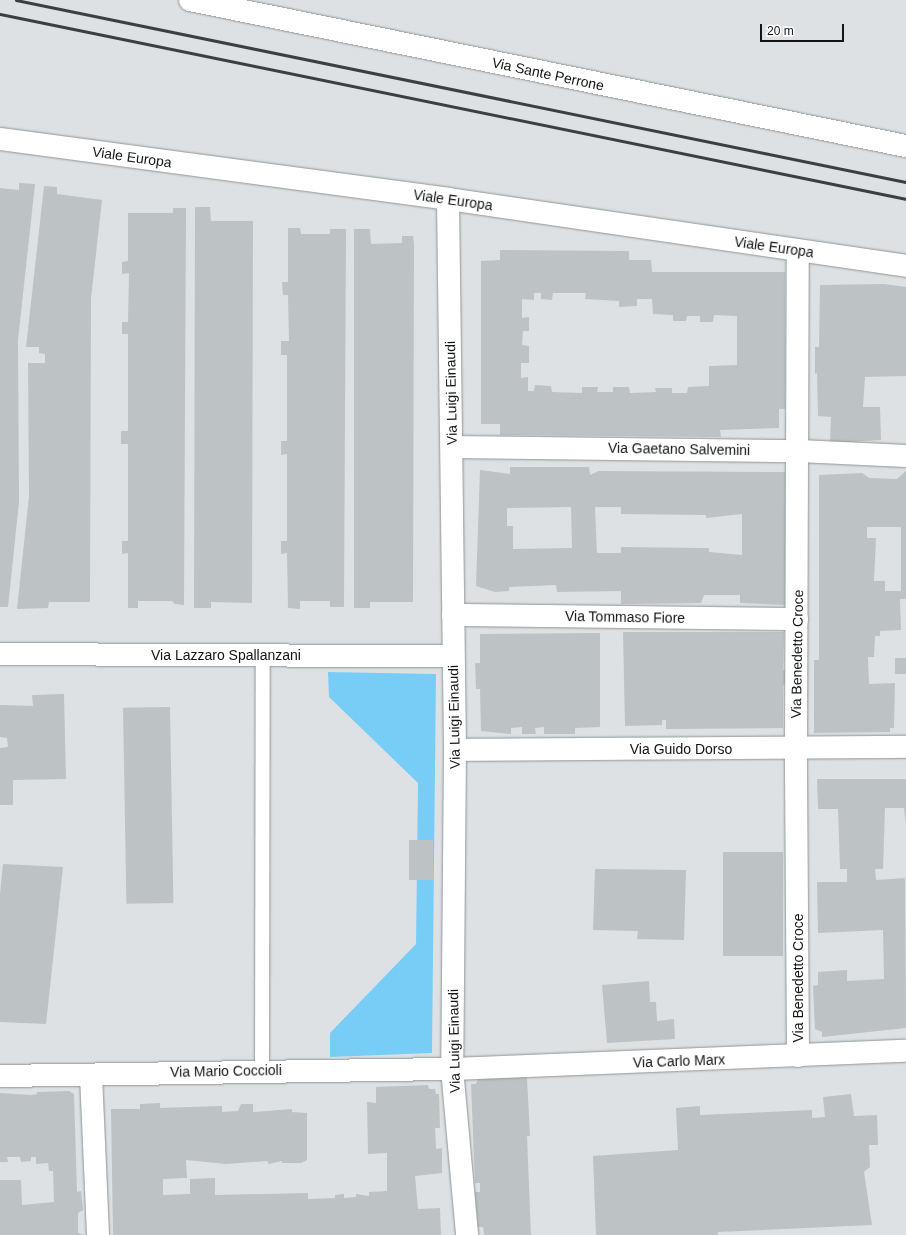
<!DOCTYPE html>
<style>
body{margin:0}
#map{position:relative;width:906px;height:1235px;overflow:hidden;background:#dde1e4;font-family:Arial,sans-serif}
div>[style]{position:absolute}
.green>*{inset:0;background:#78cdf7}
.building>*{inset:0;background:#bdc2c4;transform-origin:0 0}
.roads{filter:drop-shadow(0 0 1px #909597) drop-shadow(0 0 1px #909597)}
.lane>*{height:14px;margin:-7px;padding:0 7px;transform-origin:7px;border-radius:7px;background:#fff}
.street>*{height:22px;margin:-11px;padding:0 11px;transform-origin:11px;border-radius:11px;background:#fff}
.rail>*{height:3px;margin:-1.5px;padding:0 1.5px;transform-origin:1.5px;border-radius:1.5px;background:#3c3f40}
span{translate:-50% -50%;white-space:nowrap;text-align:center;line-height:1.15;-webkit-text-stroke:3px #fff;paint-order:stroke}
.street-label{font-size:14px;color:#121415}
.scale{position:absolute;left:760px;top:24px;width:84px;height:18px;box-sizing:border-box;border:2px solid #121415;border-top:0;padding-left:5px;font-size:12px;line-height:14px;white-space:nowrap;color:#121415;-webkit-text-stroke:3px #fff;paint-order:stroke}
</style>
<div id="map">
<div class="green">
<div style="clip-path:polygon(328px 672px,436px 674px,432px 1053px,330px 1057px,330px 1033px,416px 944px,418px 783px,329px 697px)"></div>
</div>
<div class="building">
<div style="clip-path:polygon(19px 183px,35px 184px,18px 340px,19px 502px,8px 607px,0 607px,0 188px,19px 190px)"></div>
<div style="clip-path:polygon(44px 186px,57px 187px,57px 194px,102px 200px,91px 298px,90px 602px,49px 602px,48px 608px,17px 609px,29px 496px,28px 363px,45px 363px,45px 354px,39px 353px,39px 347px,26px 347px)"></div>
<div style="clip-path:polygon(195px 207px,210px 207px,211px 221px,253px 221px,252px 603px,211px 602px,211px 608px,194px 608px)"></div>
<div style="clip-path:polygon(173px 208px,186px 208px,184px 605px,175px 604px,172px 601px,138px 601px,138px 608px,128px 608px,128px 553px,122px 554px,122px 541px,128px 541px,128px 444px,121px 444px,121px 431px,128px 431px,128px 334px,122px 334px,122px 322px,128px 322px,129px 273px,122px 274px,122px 262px,128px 261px,128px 213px,173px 213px)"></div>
<div style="clip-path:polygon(288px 228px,300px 228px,301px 234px,330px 234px,330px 229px,346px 229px,344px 607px,330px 607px,330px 601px,300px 601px,300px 609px,288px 608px,287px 553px,281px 554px,281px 541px,287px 541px,287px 454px,281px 455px,281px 441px,287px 441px,287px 355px,281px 355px,281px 341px,289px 341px,288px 295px,283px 295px,282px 282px,288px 282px)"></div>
<div style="clip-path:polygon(354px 229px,370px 229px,371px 244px,402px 243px,402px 236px,413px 236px,414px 244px,413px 602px,370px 602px,370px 608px,354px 608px)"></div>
<div style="clip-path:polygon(evenodd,500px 250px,629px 251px,629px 260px,651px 260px,652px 272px,785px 272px,785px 409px,779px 409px,779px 428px,720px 430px,721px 437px,500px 435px,500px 424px,481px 424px,481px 261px,500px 260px,500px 250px,534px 293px,541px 293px,541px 299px,552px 300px,553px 293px,586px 293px,585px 299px,619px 301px,619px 307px,637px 306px,637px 299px,652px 299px,653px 314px,673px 315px,673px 321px,686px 321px,687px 316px,700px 316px,700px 322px,713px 322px,714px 315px,737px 316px,737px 365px,709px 366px,709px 386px,688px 387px,687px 393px,672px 393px,672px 388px,655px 388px,656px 392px,630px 393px,629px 387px,613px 387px,613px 392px,597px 392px,598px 387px,582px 387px,582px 393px,552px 392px,551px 386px,535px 385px,534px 391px,528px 391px,528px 377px,521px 378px,521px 363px,529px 363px,529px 346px,522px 345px,523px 331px,529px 331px,529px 317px,522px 318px,522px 299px,534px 300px,534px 293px)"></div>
<div style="clip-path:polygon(884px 284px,906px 287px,906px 376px,865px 377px,863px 407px,880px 407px,881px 440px,830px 443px,831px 417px,818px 416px,817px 373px,815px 374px,815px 347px,819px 347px,820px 285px)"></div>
<div style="clip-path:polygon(evenodd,510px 467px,589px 467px,590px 475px,599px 471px,785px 472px,785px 605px,740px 603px,740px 595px,704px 595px,701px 603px,621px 604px,621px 591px,557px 592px,556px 585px,509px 587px,509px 591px,495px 592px,476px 586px,480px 470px,510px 474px,510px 467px,571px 507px,572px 548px,513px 549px,513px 526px,507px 526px,507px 508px,571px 507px,510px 467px,595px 507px,621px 507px,621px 514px,706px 515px,706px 518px,742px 514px,742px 555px,709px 552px,709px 548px,702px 548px,621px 547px,621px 553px,597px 553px,595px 507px)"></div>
<div style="clip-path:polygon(evenodd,906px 471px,906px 599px,900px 599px,901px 630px,880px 631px,880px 636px,875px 636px,874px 657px,868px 657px,869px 684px,895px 683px,894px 728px,890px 728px,890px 732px,814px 733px,814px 660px,819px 660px,819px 475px,862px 473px,869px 478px,897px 479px,906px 471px,867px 527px,901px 527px,901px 591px,885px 591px,885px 581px,874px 581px,876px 538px,867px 538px,867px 527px)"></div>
<div style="clip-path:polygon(623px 632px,784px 632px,783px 670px,786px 670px,786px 684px,783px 685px,783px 728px,666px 729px,666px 720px,662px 720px,662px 725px,625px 726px)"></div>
<div style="clip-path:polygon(600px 633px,600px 727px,575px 728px,575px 734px,544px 734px,544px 727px,535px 728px,536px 734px,522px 734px,522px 727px,511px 728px,511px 734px,481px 731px,480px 689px,476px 689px,475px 663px,480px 663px,480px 634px)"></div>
<div style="left:895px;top:658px;width:11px;height:16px"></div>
<div style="clip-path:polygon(64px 694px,66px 779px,13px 780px,13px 805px,0 805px,0 748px,8px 747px,7px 738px,0 737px,0 705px,33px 706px,32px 695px)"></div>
<div style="left:170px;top:707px;width:196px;height:47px;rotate:89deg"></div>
<div style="clip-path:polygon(817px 779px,906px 779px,906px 824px,904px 808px,885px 808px,883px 869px,875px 869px,876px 880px,905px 878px,906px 1028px,822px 1037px,822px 1032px,815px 1029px,813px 986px,818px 985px,818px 972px,847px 970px,847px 981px,884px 979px,883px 930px,818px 933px,817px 882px,847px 882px,847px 869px,840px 869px,838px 809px,818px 809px)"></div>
<div style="left:409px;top:840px;width:24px;height:40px"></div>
<div style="left:723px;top:852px;width:60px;height:104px"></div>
<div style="clip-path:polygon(3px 864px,63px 867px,46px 1024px,0 1022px,0 894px)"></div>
<div style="clip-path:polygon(595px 869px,686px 870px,684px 940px,637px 939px,638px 931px,593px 930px)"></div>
<div style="clip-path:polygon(649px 981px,650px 1002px,656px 1002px,657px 1021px,674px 1019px,675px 1039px,607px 1043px,602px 985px)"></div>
<div style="clip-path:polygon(524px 1075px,527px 1078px,530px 1136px,527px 1136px,531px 1235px,484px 1235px,483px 1227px,478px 1227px,475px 1192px,480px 1192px,480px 1183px,475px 1183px,471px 1084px,476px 1084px,479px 1076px)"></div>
<div style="clip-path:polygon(428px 1085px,429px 1089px,435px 1089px,436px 1094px,439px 1094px,440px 1128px,435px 1128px,436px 1149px,442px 1148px,442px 1173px,415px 1176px,418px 1209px,440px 1208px,441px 1235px,113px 1235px,111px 1109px,140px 1109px,140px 1104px,160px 1103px,160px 1108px,222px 1106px,222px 1112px,238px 1111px,241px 1104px,253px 1104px,253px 1112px,292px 1109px,292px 1112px,307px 1113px,307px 1160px,301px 1163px,282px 1163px,282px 1161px,269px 1164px,267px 1161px,226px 1164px,186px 1160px,187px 1178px,163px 1179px,163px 1195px,190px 1194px,190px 1179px,215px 1178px,215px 1195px,308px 1193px,308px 1199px,335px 1198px,335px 1195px,344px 1194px,344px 1198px,356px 1197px,356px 1194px,369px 1196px,369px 1192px,387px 1191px,387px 1153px,368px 1154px,367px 1102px,376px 1103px,376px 1087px)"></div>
<div style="clip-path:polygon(69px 1091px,74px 1094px,77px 1192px,81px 1191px,83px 1210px,78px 1213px,78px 1233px,85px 1235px,0 1235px,0 1180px,21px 1180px,22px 1205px,54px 1202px,53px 1171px,49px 1171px,48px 1163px,36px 1164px,36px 1157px,31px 1157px,31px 1161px,21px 1162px,20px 1157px,7px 1157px,8px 1162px,0 1162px,0 1093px,31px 1095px,37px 1094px,37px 1092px)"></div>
<div style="clip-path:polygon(851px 1094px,854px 1116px,877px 1115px,878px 1145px,869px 1145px,870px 1167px,864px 1172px,872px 1225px,718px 1232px,718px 1235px,596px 1235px,593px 1156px,678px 1150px,676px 1108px,700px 1106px,700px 1115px,812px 1110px,812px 1118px,825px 1117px,823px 1097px)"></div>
</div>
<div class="roads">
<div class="lane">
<div style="left:262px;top:1070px;width:415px;rotate:-89.9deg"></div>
</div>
<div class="street">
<div style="left:190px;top:0;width:731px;rotate:11.53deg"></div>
<div style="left:0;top:139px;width:452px;rotate:7.6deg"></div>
<div style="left:448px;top:199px;width:463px;rotate:8.3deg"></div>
<div style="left:448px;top:199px;width:551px;rotate:89.27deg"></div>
<div style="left:455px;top:750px;width:319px;rotate:90.5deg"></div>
<div style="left:452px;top:1069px;width:167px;rotate:84.8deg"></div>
<div style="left:452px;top:447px;width:347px;rotate:0.7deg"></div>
<div style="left:799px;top:451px;width:107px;rotate:2.7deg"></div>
<div style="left:453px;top:615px;width:344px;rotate:0.7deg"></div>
<div style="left:0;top:654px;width:453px;rotate:0.3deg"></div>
<div style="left:455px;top:750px;width:451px;rotate:-0.4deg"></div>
<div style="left:798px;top:1056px;width:308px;rotate:-90.4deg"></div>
<div style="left:796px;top:748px;width:497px;rotate:-89.8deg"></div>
<div style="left:91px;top:1075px;width:160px;rotate:87.5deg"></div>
<div style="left:0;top:1076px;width:452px;rotate:-0.9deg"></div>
<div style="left:452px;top:1069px;width:454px;rotate:-2.3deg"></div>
</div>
</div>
<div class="rail">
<div style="left:16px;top:0;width:908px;rotate:11.56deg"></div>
<div style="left:0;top:14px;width:925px;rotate:11.54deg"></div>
</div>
<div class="street-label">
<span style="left:548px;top:74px;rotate:12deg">Via Sante Perrone</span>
<span style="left:132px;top:157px;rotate:8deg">Viale Europa</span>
<span style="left:453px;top:200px;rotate:8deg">Viale Europa</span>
<span style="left:774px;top:247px;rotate:8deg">Viale Europa</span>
<span style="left:451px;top:393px;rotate:-91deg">Via Luigi Einaudi</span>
<span style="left:679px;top:449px;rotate:1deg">Via Gaetano Salvemini</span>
<span style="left:625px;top:617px;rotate:1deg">Via Tommaso Fiore</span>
<span style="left:797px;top:654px;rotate:-89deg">Via Benedetto Croce</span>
<span style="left:226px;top:655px">Via Lazzaro Spallanzani</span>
<span style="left:454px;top:717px;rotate:-91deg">Via Luigi Einaudi</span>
<span style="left:681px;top:749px">Via Guido Dorso</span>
<span style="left:798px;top:978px;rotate:-90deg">Via Benedetto Croce</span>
<span style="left:454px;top:1041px;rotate:-91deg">Via Luigi Einaudi</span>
<span style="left:679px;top:1061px;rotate:-2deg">Via Carlo Marx</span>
<span style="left:226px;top:1071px;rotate:-1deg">Via Mario Coccioli</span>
</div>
<div class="scale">20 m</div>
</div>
